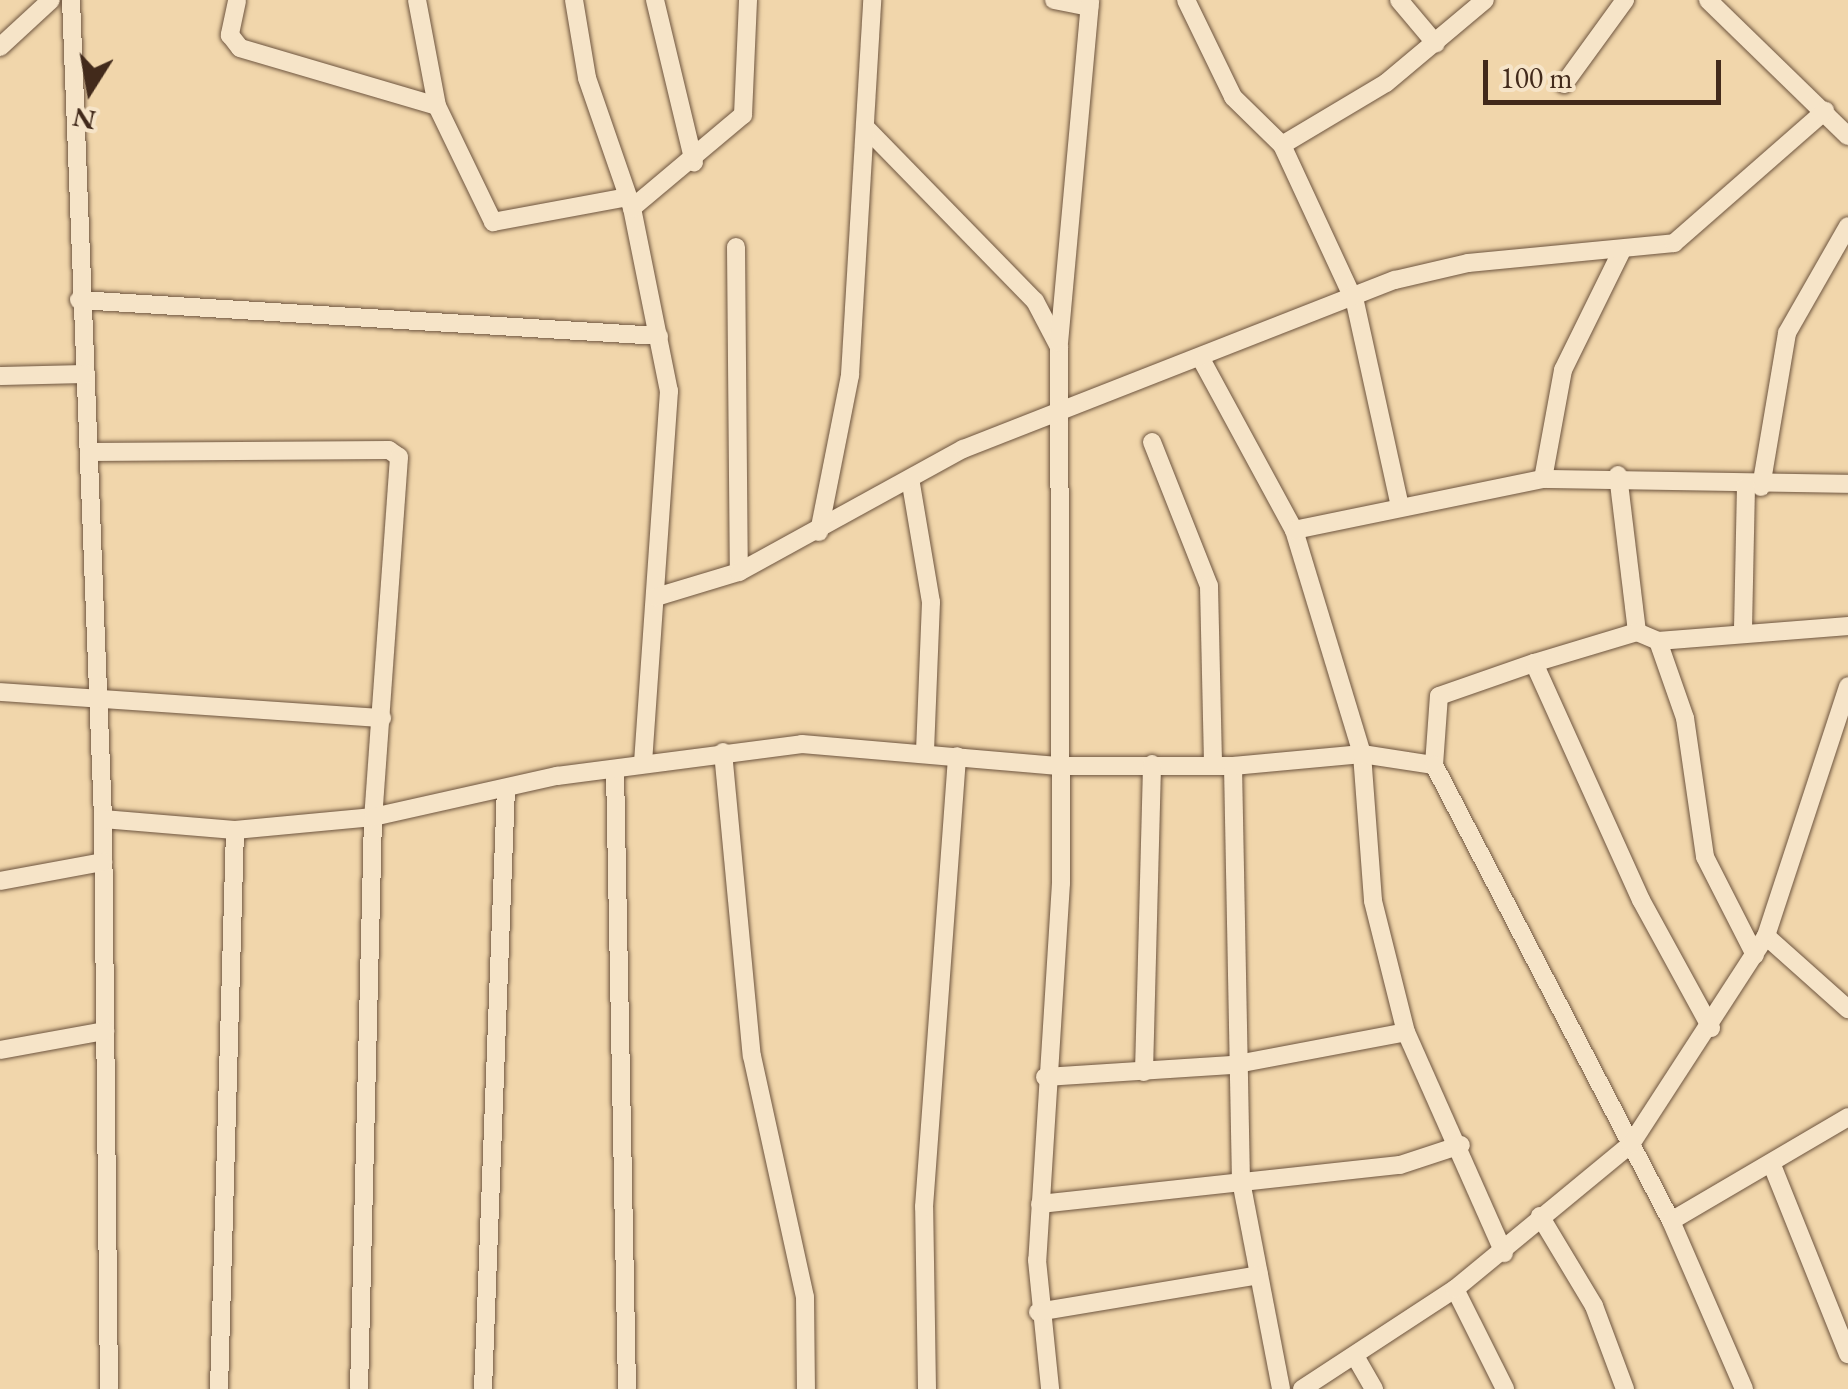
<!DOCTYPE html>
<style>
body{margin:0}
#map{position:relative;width:1848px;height:1389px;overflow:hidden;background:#f1d6ab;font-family:"EB Garamond",serif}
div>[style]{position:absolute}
.roads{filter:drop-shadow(0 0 2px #6e553f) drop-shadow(0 0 2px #6e553f)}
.minor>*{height:18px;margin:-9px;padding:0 9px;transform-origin:9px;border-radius:9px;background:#f6e4c8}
span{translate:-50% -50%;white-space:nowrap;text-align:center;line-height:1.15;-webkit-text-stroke:8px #f6e4c8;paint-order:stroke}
.north{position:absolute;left:40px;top:40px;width:100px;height:100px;-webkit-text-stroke:8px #f6e4c8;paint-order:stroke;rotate:191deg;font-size:28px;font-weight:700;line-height:40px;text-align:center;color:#422a1b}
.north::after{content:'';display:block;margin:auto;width:35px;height:45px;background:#422a1b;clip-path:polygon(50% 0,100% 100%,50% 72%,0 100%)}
.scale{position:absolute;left:1483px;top:60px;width:238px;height:45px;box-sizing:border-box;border:5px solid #422a1b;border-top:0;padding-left:12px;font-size:30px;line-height:35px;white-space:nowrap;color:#422a1b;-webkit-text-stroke:8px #f6e4c8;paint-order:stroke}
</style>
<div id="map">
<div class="roads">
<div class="minor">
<div style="left:71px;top:0;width:820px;rotate:87.76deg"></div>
<div style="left:103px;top:819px;width:570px;rotate:89.4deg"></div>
<div style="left:417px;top:0;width:108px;rotate:79.3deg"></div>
<div style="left:437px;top:106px;width:129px;rotate:64.2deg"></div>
<div style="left:493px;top:222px;width:137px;rotate:-10.5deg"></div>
<div style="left:574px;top:0;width:79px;rotate:80.5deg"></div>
<div style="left:587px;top:78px;width:138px;rotate:70.9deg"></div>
<div style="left:632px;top:208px;width:187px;rotate:78.6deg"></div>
<div style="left:669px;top:391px;width:373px;rotate:94deg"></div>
<div style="left:655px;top:0;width:167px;rotate:76.5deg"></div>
<div style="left:1054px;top:0;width:36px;rotate:11deg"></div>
<div style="left:1186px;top:0;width:108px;rotate:64.1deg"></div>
<div style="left:1233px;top:97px;width:69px;rotate:44.4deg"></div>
<div style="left:1282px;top:145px;width:173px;rotate:65.1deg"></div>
<div style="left:1355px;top:302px;width:209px;rotate:77.6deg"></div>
<div style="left:1399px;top:0;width:57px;rotate:49.9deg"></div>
<div style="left:1708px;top:0;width:195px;rotate:44.2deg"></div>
<div style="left:237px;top:1px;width:35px;rotate:102deg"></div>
<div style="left:230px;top:35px;width:16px;rotate:52deg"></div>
<div style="left:240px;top:48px;width:205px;rotate:16.4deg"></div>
<div style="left:0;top:47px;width:69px;rotate:-42.7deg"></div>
<div style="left:1564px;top:84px;width:104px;rotate:-54deg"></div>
<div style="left:867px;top:129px;width:240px;rotate:45.7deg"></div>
<div style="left:1035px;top:301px;width:52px;rotate:62.4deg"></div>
<div style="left:1059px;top:347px;width:536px;rotate:89.79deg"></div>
<div style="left:1061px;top:883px;width:378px;rotate:93.6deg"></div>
<div style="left:1037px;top:1260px;width:130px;rotate:84.2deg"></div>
<div style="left:1282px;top:145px;width:121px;rotate:-30.8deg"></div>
<div style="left:1386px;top:83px;width:129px;rotate:-40deg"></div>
<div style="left:632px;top:208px;width:145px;rotate:-40deg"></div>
<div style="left:743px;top:115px;width:115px;rotate:-87.5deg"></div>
<div style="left:736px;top:247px;width:325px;rotate:89.5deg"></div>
<div style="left:79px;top:300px;width:581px;rotate:3.55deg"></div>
<div style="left:1059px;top:343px;width:344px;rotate:-84.8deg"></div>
<div style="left:1200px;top:357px;width:197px;rotate:61.5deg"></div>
<div style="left:1294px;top:530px;width:234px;rotate:73.1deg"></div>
<div style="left:1362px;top:754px;width:147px;rotate:85.7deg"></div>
<div style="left:1373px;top:901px;width:135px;rotate:75.9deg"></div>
<div style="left:1406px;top:1032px;width:242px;rotate:66.1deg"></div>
<div style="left:0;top:376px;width:86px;rotate:-1.3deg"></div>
<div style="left:1152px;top:442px;width:155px;rotate:68.4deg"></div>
<div style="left:1209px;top:586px;width:178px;rotate:88.7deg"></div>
<div style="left:89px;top:452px;width:300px;rotate:-0.4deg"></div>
<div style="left:389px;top:450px;width:12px;rotate:35deg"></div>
<div style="left:399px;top:457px;width:361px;rotate:94.1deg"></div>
<div style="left:373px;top:817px;width:572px;rotate:91.4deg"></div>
<div style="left:1618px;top:475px;width:158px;rotate:83.1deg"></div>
<div style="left:1543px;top:479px;width:111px;rotate:-79.6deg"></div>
<div style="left:1563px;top:370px;width:131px;rotate:-63.8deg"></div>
<div style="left:911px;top:484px;width:120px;rotate:80.4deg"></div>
<div style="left:931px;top:602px;width:150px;rotate:92.3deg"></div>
<div style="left:1761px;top:487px;width:156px;rotate:-80.4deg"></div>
<div style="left:1787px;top:333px;width:123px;rotate:-60.3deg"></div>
<div style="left:1294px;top:530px;width:254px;rotate:-11.6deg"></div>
<div style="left:1543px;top:479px;width:305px;rotate:0.9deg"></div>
<div style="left:819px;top:532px;width:160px;rotate:-78.8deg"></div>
<div style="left:850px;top:375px;width:376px;rotate:-86.6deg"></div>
<div style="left:656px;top:597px;width:87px;rotate:-16.8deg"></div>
<div style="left:739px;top:572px;width:256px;rotate:-28.8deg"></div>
<div style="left:963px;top:449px;width:464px;rotate:-21.4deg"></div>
<div style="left:1395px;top:280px;width:75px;rotate:-13.1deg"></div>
<div style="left:1468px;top:263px;width:207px;rotate:-5.5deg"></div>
<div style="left:1674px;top:243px;width:201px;rotate:-41.2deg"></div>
<div style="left:1743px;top:629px;width:142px;rotate:-88.8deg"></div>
<div style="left:1658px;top:641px;width:82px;rotate:70.7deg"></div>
<div style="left:1685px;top:718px;width:140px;rotate:81.8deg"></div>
<div style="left:1705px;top:857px;width:110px;rotate:63deg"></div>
<div style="left:1534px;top:663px;width:260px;rotate:65.7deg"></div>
<div style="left:1641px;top:900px;width:146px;rotate:61.3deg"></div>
<div style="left:0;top:692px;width:383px;rotate:3.9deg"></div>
<div style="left:723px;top:752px;width:305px;rotate:84.6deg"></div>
<div style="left:752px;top:1056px;width:247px;rotate:77.6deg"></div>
<div style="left:805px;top:1297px;width:92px;rotate:89.4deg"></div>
<div style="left:1434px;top:765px;width:69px;rotate:-85.9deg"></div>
<div style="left:1439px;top:696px;width:101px;rotate:-19.2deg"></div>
<div style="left:1534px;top:663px;width:108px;rotate:-16.8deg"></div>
<div style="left:1637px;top:632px;width:23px;rotate:23deg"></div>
<div style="left:1658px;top:641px;width:191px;rotate:-4.5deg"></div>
<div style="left:1233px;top:766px;width:415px;rotate:88.9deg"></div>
<div style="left:1241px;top:1181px;width:212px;rotate:79.1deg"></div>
<div style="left:615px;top:769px;width:620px;rotate:88.89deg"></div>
<div style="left:103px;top:819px;width:132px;rotate:4.8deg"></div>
<div style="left:235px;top:830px;width:139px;rotate:-5.4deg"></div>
<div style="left:373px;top:817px;width:189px;rotate:-12.6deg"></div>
<div style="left:557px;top:776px;width:247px;rotate:-7.4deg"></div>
<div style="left:802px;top:744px;width:259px;rotate:4.9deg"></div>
<div style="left:1060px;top:766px;width:173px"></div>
<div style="left:1233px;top:766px;width:130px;rotate:-5.3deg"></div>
<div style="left:1362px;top:754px;width:73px;rotate:8.7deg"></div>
<div style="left:1434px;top:765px;width:514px;rotate:62.54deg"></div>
<div style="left:1671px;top:1221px;width:183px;rotate:66.5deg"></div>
<div style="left:0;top:881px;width:105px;rotate:-10.5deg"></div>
<div style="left:1766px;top:936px;width:110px;rotate:41.7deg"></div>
<div style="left:0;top:1050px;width:107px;rotate:-10.3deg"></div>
<div style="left:1144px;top:1072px;width:308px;rotate:-88.5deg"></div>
<div style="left:1045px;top:1077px;width:187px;rotate:-3.7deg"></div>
<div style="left:1232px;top:1065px;width:177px;rotate:-10.7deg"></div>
<div style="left:1772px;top:1165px;width:204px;rotate:68.1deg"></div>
<div style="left:1040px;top:1204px;width:362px;rotate:-6.2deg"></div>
<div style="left:1400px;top:1165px;width:64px;rotate:-18.2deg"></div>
<div style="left:1540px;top:1216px;width:105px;rotate:59deg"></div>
<div style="left:1594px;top:1306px;width:89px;rotate:69.5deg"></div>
<div style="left:1671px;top:1221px;width:205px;rotate:-30.4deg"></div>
<div style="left:1455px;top:1289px;width:112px;rotate:63.4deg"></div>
<div style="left:1038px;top:1312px;width:224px;rotate:-9.5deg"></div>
<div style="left:1355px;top:1356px;width:38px;rotate:60deg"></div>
<div style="left:219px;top:1389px;width:559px;rotate:-88.36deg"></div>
<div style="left:483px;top:1389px;width:601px;rotate:-87.81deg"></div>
<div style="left:927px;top:1389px;width:182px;rotate:-90.9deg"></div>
<div style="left:924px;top:1207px;width:452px;rotate:-85.8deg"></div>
<div style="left:1302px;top:1389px;width:183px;rotate:-33.2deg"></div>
<div style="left:1455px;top:1289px;width:228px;rotate:-39.5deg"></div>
<div style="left:1631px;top:1144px;width:248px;rotate:-57deg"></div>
<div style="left:1766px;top:936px;width:263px;rotate:-71.8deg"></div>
</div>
</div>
<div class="north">N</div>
<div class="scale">100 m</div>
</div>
